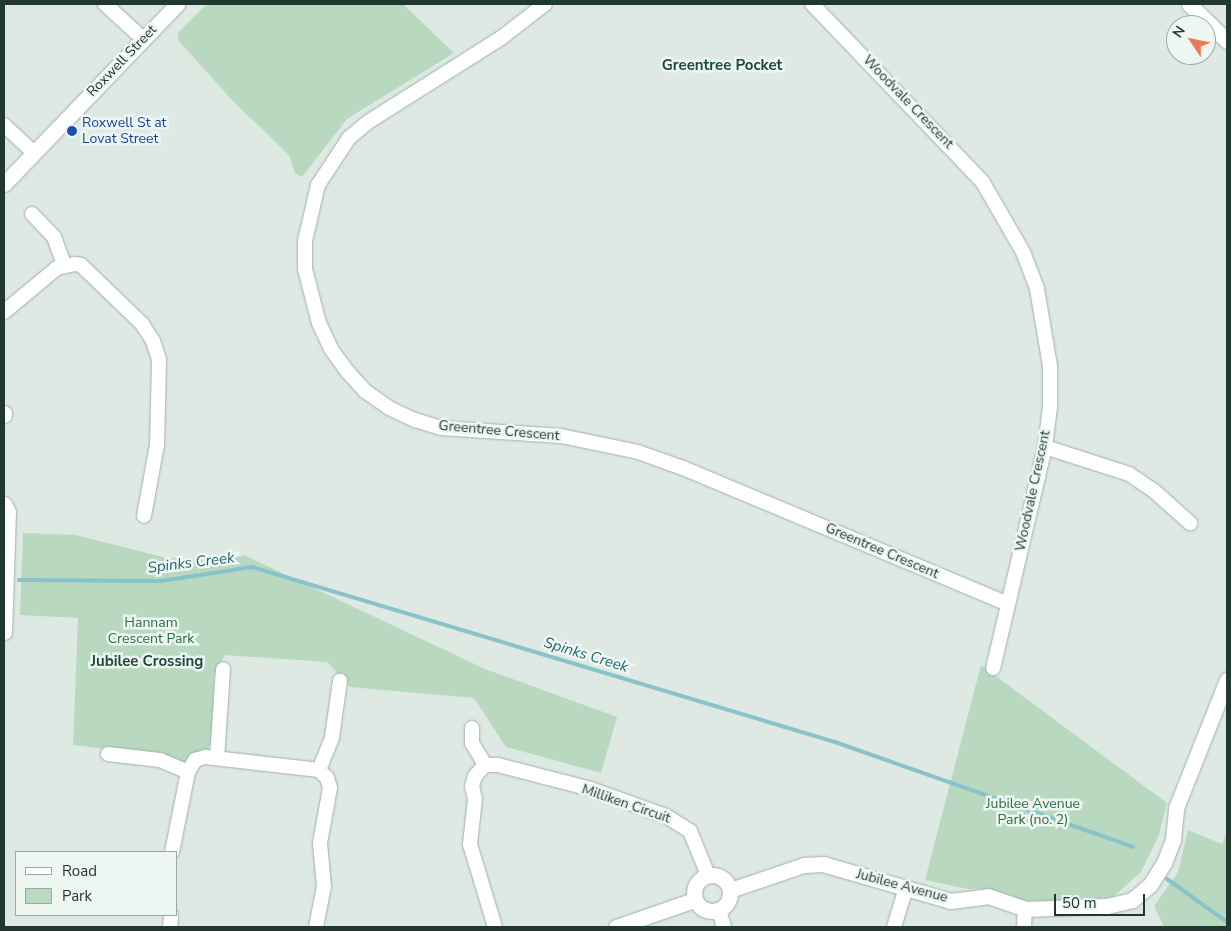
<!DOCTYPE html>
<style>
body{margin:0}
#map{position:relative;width:1231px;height:931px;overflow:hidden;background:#dee9e4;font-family:"Nunito Sans",sans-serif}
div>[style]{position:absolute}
.green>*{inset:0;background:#b8d9c0}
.stream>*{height:4px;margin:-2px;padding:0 2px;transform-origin:2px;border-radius:2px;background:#88c3cc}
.roads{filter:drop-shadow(0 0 1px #a2b0ab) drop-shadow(0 0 1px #a2b0ab)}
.street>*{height:14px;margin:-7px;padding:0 7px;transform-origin:7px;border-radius:7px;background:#fff}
.secondary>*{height:15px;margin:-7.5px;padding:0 7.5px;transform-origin:7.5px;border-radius:7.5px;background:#fff}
.secondary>.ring{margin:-7.5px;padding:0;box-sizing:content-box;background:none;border:15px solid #fff;border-radius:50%}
.dots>*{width:14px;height:14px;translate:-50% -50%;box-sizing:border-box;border:2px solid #eef6f2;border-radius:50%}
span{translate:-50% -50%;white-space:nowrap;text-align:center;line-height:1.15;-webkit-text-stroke:5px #eef6f2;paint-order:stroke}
.street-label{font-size:14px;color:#213831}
.transit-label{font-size:14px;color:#164399}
.left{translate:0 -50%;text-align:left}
.park-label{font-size:14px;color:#2d6c44}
.neighbourhood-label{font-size:15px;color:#1e483d;font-weight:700}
.water-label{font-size:15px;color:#1f6470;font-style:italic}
.frame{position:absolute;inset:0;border:5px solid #213831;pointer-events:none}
.legend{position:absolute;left:15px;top:851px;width:162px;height:65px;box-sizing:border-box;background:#eef6f2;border:1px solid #9caaa5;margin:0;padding:6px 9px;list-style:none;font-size:15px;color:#213831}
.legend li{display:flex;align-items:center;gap:10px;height:25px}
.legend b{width:25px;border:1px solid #9caaa5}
.north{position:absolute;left:1166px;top:15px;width:50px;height:50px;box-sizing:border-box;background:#eef6f2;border:1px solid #9caaa5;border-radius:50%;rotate:304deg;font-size:14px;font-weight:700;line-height:20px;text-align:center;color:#213831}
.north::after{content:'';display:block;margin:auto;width:18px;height:22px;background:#ea7a5b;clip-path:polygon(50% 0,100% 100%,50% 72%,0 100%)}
.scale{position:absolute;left:1054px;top:894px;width:91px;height:22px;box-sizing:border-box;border:2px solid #213831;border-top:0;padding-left:6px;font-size:15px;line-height:18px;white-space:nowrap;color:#213831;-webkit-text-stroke:4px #eef6f2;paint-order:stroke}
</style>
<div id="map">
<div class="green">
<div style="clip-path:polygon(207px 4px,403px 4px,454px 53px,347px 119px,302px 177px,295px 173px,289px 155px,232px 100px,178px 40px,178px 33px)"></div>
<div style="clip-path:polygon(23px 533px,76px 535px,163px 557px,224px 561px,244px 555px,485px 669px,617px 717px,601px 773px,506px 747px,474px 698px,350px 687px,327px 662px,225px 655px,214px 674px,212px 740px,207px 750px,184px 763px,163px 756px,73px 745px,78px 618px,20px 615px)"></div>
<div style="clip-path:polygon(981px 665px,1167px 803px,1159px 835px,1141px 872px,1113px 897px,1027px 903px,987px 889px,968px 889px,925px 880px)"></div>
<div style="clip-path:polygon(1188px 830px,1222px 844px,1227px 832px,1227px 927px,1164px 927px,1154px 906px,1178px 872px)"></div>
</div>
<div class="stream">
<div style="left:19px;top:580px;width:142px;rotate:0.4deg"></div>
<div style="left:161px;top:581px;width:92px;rotate:-8.7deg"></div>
<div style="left:252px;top:567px;width:609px;rotate:16.71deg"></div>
<div style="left:835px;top:742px;width:316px;rotate:19.4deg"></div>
<div style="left:1167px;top:879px;width:74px;rotate:35.6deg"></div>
</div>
<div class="roads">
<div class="street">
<div style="left:105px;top:4px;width:52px;rotate:42.6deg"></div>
<div style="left:545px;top:4px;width:56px;rotate:142.3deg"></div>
<div style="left:501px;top:38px;width:157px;rotate:147.7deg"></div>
<div style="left:368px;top:122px;width:25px;rotate:140deg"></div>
<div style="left:349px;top:138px;width:56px;rotate:123.4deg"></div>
<div style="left:318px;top:185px;width:57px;rotate:103.1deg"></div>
<div style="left:305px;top:241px;width:28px;rotate:90deg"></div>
<div style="left:305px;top:269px;width:56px;rotate:75.5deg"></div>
<div style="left:319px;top:323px;width:29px;rotate:65deg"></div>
<div style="left:331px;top:349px;width:29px;rotate:54deg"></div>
<div style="left:348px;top:372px;width:25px;rotate:48deg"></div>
<div style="left:365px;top:391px;width:29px;rotate:35deg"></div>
<div style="left:389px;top:408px;width:29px;rotate:25deg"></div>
<div style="left:415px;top:420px;width:27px;rotate:17deg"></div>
<div style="left:441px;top:428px;width:120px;rotate:3.8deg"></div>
<div style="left:561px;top:436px;width:79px;rotate:11.7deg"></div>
<div style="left:638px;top:452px;width:48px;rotate:19.6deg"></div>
<div style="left:683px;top:468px;width:352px;rotate:22.7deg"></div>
<div style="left:812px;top:4px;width:245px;rotate:46.2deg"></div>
<div style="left:982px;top:181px;width:82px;rotate:60deg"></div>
<div style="left:1023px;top:252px;width:40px;rotate:69deg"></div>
<div style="left:1037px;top:289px;width:78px;rotate:80.4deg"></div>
<div style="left:1050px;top:366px;width:41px;rotate:90deg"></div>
<div style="left:1050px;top:407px;width:40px;rotate:97.1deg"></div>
<div style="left:1045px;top:447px;width:227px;rotate:103.2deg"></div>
<div style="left:4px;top:125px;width:41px;rotate:43deg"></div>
<div style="left:32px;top:214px;width:32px;rotate:46deg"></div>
<div style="left:54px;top:237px;width:29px;rotate:70deg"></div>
<div style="left:4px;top:312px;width:69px;rotate:-39.7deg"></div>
<div style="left:57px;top:268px;width:18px;rotate:-13deg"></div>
<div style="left:75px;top:264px;width:6px;rotate:9deg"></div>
<div style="left:81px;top:265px;width:85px;rotate:44deg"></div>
<div style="left:142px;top:324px;width:20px;rotate:57deg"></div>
<div style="left:153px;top:341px;width:20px;rotate:72deg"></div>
<div style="left:159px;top:360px;width:85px;rotate:91.3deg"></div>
<div style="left:157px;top:445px;width:72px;rotate:100.4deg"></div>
<div style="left:1045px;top:447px;width:88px;rotate:17.8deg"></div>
<div style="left:1129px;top:474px;width:29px;rotate:34deg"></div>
<div style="left:1153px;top:490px;width:50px;rotate:41.7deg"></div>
<div style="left:472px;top:728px;width:15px;rotate:90deg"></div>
<div style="left:472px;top:743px;width:26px;rotate:59deg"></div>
<div style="left:108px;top:754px;width:52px;rotate:6.6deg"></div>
<div style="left:160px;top:760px;width:30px;rotate:23deg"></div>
<div style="left:217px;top:758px;width:89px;rotate:-86.1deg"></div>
<div style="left:319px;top:770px;width:35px;rotate:-68deg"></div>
<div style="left:332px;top:737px;width:57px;rotate:-81.9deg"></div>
<div style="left:172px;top:852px;width:82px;rotate:-78.7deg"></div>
<div style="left:188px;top:772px;width:14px;rotate:-60deg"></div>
<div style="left:195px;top:760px;width:10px;rotate:-17deg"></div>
<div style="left:205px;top:757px;width:115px;rotate:6.5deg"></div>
<div style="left:319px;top:770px;width:11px;rotate:45deg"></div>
<div style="left:327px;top:778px;width:10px;rotate:73deg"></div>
<div style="left:330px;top:788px;width:56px;rotate:100.3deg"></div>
<div style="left:320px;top:843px;width:43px;rotate:84.7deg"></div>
<div style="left:324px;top:886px;width:42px;rotate:101deg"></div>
<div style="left:719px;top:910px;width:18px;rotate:74deg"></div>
<div style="left:170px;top:927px;width:12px;rotate:-85deg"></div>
<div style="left:495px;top:927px;width:87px;rotate:-106.8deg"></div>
<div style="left:470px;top:844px;width:45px;rotate:-83.7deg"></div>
<div style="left:475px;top:799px;width:13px;rotate:-103deg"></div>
<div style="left:472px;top:786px;width:10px;rotate:-73deg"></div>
<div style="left:475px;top:776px;width:15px;rotate:-48deg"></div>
<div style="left:485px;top:765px;width:13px"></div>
<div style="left:498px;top:765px;width:96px;rotate:14.5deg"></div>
<div style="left:591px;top:789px;width:80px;rotate:19.8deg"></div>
<div style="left:666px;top:816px;width:28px;rotate:32deg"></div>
<div style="left:690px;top:831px;width:48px;rotate:67.8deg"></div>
<div style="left:894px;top:927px;width:41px;rotate:-72.9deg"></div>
<div style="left:1024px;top:927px;width:18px;rotate:-87deg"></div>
</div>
<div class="secondary">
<div style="left:1189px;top:4px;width:53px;rotate:44.2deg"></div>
<div style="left:4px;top:184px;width:250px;rotate:-46.1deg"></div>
<div style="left:4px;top:413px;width:2px;rotate:90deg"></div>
<div style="left:4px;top:504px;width:9px;rotate:63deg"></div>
<div style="left:8px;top:512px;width:120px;rotate:91.9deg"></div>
<div class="ring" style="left:694px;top:875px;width:21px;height:21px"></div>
<div style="left:730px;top:890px;width:78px;rotate:-18.7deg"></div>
<div style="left:804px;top:865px;width:19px;rotate:-3deg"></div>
<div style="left:823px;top:864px;width:132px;rotate:16.2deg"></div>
<div style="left:950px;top:901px;width:38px;rotate:-7deg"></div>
<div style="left:988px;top:896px;width:39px;rotate:19deg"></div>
<div style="left:1025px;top:909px;width:82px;rotate:-2.1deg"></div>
<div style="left:1107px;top:906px;width:26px;rotate:-13deg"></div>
<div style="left:1132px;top:900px;width:23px;rotate:-40deg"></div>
<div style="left:1150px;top:885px;width:26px;rotate:-58deg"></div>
<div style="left:1164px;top:863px;width:26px;rotate:-69deg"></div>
<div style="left:1173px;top:839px;width:31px;rotate:-84deg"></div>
<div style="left:1176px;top:808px;width:138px;rotate:-68.3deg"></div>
<div style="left:616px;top:927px;width:83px;rotate:-19.1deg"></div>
</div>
</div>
<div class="dots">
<div style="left:72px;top:131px;background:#1a4fb4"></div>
</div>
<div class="street-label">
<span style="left:122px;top:61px;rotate:-46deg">Roxwell Street</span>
<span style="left:908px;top:102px;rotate:46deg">Woodvale Crescent</span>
<span style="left:499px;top:431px;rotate:5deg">Greentree Crescent</span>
<span style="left:1033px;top:491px;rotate:-78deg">Woodvale Crescent</span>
<span style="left:882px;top:551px;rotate:23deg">Greentree Crescent</span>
<span style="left:626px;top:804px;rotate:19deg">Milliken Circuit</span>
<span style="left:902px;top:886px;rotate:15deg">Jubilee Avenue</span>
</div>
<div class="transit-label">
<span class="left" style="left:82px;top:131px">Roxwell St at<br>Lovat Street</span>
</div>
<div class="park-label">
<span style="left:151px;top:631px">Hannam<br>Crescent Park</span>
<span style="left:1033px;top:812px">Jubilee Avenue<br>Park (no. 2)</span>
</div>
<div class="neighbourhood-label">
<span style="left:722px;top:66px">Greentree Pocket</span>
<span style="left:147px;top:662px">Jubilee Crossing</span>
</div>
<div class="water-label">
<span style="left:191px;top:563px;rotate:-7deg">Spinks Creek</span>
<span style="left:586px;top:655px;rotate:17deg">Spinks Creek</span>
</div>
<div class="frame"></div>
<ul class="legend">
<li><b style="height:6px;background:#fff"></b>Road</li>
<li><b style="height:14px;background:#b8d9c0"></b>Park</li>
</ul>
<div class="north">N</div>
<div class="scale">50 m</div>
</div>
